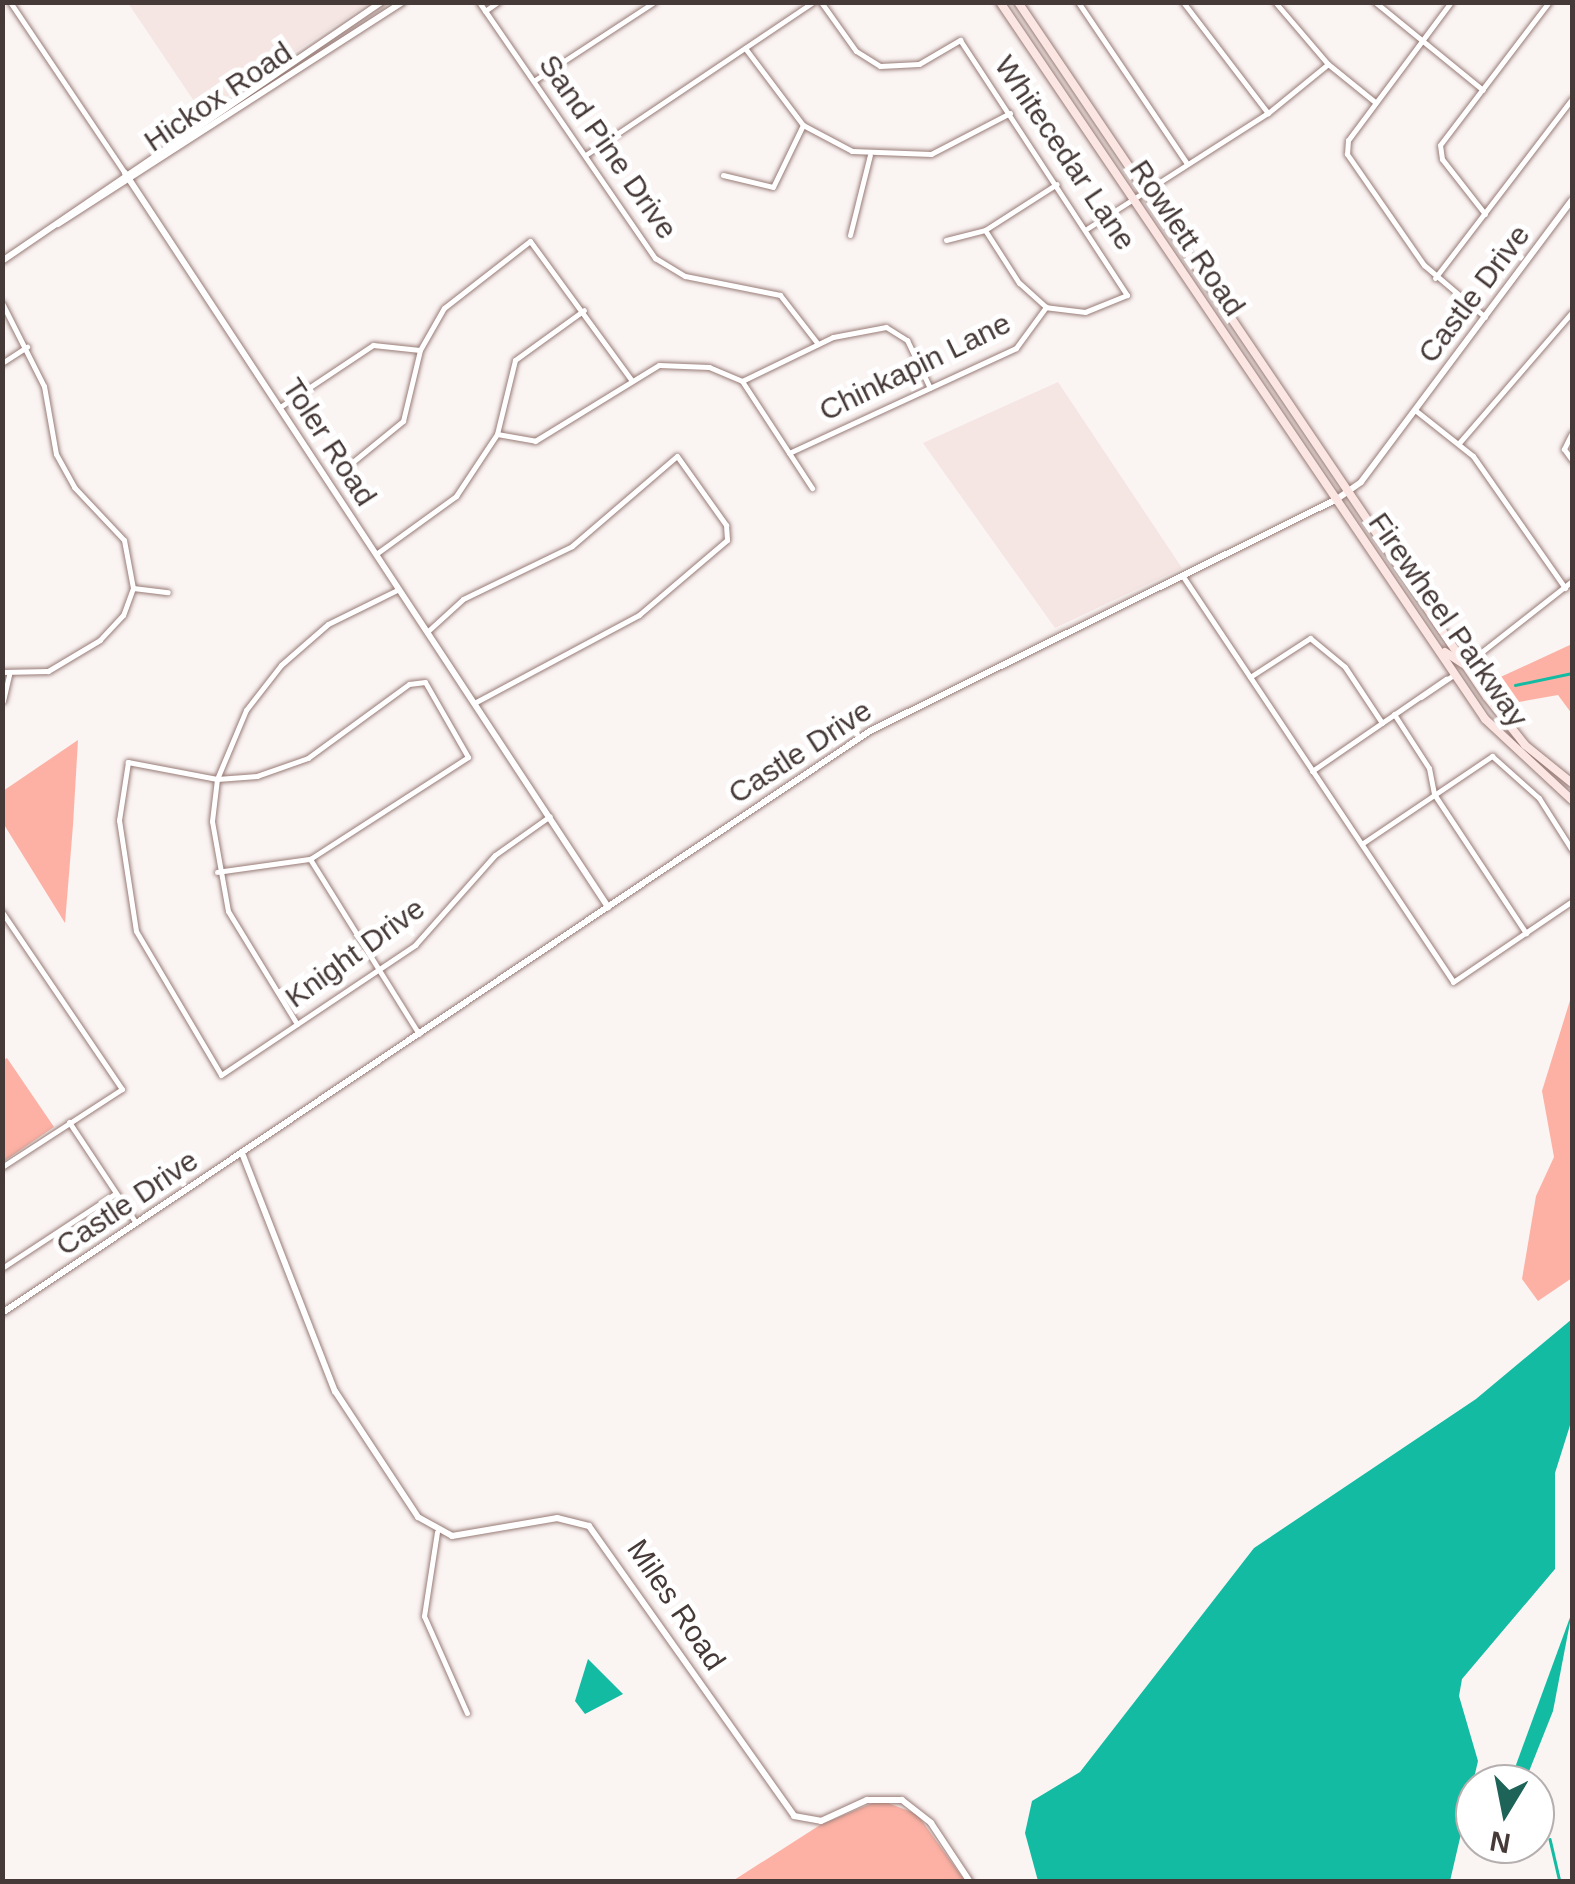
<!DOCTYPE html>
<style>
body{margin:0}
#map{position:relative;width:1575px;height:1884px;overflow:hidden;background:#faf4f3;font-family:Arial,sans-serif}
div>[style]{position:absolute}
.built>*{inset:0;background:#f5e6e3}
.green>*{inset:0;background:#fcb1a4}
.water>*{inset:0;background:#12bba2}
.stream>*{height:2.5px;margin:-1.25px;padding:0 1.25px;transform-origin:1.25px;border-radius:1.25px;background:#12bba2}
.roads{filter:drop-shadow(0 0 2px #987b76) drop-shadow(0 0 2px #987b76)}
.minor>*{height:5px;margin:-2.5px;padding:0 2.5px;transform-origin:2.5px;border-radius:2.5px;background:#fff}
.tertiary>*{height:6px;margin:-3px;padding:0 3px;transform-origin:3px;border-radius:3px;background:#fff}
.secondary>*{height:8px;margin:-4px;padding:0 4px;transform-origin:4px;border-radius:4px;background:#fbe6e3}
span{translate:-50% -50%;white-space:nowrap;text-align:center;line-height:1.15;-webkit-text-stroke:10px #fff;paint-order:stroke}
.street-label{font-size:30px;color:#463a38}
.frame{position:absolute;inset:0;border:5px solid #463a38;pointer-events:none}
.north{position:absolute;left:1455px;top:1764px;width:100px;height:100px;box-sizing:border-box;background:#fff;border:2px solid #b5b0af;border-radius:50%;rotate:190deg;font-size:28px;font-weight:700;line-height:40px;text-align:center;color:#463a38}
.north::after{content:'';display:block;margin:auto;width:35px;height:45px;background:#1d6357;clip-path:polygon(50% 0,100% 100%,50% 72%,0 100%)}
</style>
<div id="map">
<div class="built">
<div style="clip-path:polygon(128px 3px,369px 3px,202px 113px)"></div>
<div style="clip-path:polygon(1058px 382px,1182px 568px,1055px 628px,923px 443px)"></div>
</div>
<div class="green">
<div style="clip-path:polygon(1572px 644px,1572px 714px,1558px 695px,1507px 704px,1494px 680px)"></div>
<div style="clip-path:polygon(78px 740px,73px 825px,65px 923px,3px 823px,3px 791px)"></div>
<div style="clip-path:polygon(1572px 994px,1572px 1278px,1538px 1301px,1522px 1279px,1536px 1196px,1554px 1157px,1542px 1091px)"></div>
<div style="clip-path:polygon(7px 1058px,54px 1127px,3px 1162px,2px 1061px)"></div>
<div style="clip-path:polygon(880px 1800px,917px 1814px,965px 1881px,731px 1882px,820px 1825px)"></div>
</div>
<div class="water">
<div style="clip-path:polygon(1572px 1319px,1572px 1419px,1555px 1473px,1555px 1569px,1462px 1679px,1459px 1696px,1478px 1761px,1450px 1881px,1038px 1881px,1025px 1833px,1032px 1801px,1080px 1772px,1254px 1548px,1476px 1399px)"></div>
<div style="clip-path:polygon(1572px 1612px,1553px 1711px,1524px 1784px,1509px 1784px)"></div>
<div style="clip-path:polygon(588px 1659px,623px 1694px,585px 1714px,575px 1701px)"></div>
</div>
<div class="stream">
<div style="left:1515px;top:685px;width:58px;rotate:-11.9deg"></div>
<div style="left:1550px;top:1839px;width:44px;rotate:76.9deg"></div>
</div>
<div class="roads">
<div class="minor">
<div style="left:10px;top:2px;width:206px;rotate:56.1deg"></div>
<div style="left:479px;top:2px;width:311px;rotate:55.5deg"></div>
<div style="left:655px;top:258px;width:35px;rotate:31deg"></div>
<div style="left:685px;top:276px;width:97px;rotate:11.3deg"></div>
<div style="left:780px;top:295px;width:62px;rotate:52.2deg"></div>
<div style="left:821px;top:2px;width:60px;rotate:54.5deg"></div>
<div style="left:856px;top:51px;width:28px;rotate:32deg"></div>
<div style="left:880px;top:66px;width:39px;rotate:-3deg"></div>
<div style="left:919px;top:64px;width:48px;rotate:-30.3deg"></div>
<div style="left:960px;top:40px;width:305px;rotate:56.8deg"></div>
<div style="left:1127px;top:295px;width:45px;rotate:158deg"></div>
<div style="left:1085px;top:312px;width:39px;rotate:-173deg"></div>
<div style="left:1046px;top:307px;width:36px;rotate:-138deg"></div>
<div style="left:1019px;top:283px;width:63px;rotate:-122.7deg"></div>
<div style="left:1078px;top:2px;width:193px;rotate:56deg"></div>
<div style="left:1183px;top:2px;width:140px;rotate:52.6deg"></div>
<div style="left:1275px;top:2px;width:82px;rotate:49.5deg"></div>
<div style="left:1328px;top:64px;width:60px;rotate:39deg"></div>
<div style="left:1375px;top:2px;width:139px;rotate:39.2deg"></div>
<div style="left:1451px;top:2px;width:172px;rotate:126.7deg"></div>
<div style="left:1348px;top:140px;width:14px;rotate:94deg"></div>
<div style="left:1347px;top:154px;width:135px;rotate:55.3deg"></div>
<div style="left:1424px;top:265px;width:80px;rotate:40.4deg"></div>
<div style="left:485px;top:11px;width:16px;rotate:-35deg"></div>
<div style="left:745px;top:48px;width:96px;rotate:53deg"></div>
<div style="left:803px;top:125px;width:55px;rotate:28deg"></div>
<div style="left:852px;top:151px;width:79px;rotate:2.2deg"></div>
<div style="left:931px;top:154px;width:89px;rotate:-27.4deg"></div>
<div style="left:535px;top:80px;width:142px;rotate:-33.2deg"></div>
<div style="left:587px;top:154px;width:272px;rotate:-33.9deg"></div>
<div style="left:723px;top:175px;width:51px;rotate:13.5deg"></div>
<div style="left:773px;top:187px;width:69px;rotate:-64.2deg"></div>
<div style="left:1485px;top:214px;width:70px;rotate:-128deg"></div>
<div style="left:1442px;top:159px;width:14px;rotate:-98deg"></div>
<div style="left:1440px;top:145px;width:180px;rotate:-52.7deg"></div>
<div style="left:1088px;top:228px;width:214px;rotate:-32.6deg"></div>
<div style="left:1268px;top:113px;width:77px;rotate:-39.2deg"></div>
<div style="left:850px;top:235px;width:82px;rotate:-76deg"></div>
<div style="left:946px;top:240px;width:40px;rotate:-14.4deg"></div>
<div style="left:985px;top:230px;width:85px;rotate:-32.6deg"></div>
<div style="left:1435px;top:278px;width:225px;rotate:-52.6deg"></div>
<div style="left:2px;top:303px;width:93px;rotate:63.2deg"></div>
<div style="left:44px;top:386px;width:69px;rotate:80deg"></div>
<div style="left:56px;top:454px;width:38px;rotate:61deg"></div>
<div style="left:74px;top:487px;width:73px;rotate:46.7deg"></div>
<div style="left:124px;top:540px;width:49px;rotate:79.4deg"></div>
<div style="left:133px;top:588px;width:29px;rotate:110deg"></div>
<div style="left:123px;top:615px;width:34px;rotate:133deg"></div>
<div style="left:100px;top:640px;width:61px;rotate:149.2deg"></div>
<div style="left:48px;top:671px;width:46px;rotate:178.8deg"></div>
<div style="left:2px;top:363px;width:30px;rotate:-33deg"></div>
<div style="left:742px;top:381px;width:101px;rotate:-25.8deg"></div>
<div style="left:833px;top:337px;width:54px;rotate:-10.7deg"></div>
<div style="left:886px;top:327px;width:25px;rotate:32deg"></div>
<div style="left:907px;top:340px;width:53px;rotate:64.4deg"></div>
<div style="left:280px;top:407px;width:112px;rotate:-33.7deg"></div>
<div style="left:373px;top:345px;width:47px;rotate:6.1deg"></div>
<div style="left:1415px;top:410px;width:74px;rotate:38.4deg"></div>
<div style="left:1473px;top:456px;width:161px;rotate:55.1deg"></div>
<div style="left:1572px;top:433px;width:18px;rotate:117deg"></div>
<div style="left:1564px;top:449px;width:14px;rotate:54deg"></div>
<div style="left:497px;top:434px;width:39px;rotate:10deg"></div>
<div style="left:535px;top:441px;width:145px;rotate:-31.5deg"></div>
<div style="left:659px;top:365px;width:50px;rotate:2.3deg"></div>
<div style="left:709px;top:367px;width:36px;rotate:23deg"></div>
<div style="left:742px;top:381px;width:128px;rotate:56.8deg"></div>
<div style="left:1459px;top:443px;width:173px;rotate:-49.2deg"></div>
<div style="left:789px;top:453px;width:250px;rotate:-24.8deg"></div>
<div style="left:1016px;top:348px;width:51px;rotate:-53.8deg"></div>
<div style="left:349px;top:465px;width:70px;rotate:-39.2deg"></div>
<div style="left:403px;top:421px;width:73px;rotate:-76.5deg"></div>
<div style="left:420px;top:350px;width:48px;rotate:-60.3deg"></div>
<div style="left:444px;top:308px;width:109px;rotate:-37.9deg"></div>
<div style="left:530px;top:241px;width:173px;rotate:53.9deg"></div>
<div style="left:376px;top:554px;width:99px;rotate:-35.9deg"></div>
<div style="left:456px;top:496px;width:74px;rotate:-56.5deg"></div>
<div style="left:497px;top:434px;width:76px;rotate:-76.3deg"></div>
<div style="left:515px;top:360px;width:85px;rotate:-35.9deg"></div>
<div style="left:1184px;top:578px;width:485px;rotate:56.3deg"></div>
<div style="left:1453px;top:982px;width:144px;rotate:-34.2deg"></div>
<div style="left:133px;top:588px;width:35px;rotate:7deg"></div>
<div style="left:428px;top:631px;width:47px;rotate:-42.4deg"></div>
<div style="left:463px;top:599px;width:121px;rotate:-25.9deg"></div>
<div style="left:572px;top:546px;width:138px;rotate:-40.6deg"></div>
<div style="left:677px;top:456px;width:85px;rotate:54.6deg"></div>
<div style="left:726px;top:525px;width:15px;rotate:86deg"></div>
<div style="left:727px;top:540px;width:116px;rotate:139.6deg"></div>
<div style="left:639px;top:615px;width:187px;rotate:151.9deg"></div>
<div style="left:1465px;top:665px;width:136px;rotate:-38.1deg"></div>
<div style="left:1250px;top:677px;width:72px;rotate:-33deg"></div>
<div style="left:1310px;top:638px;width:45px;rotate:39.6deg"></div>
<div style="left:1345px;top:667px;width:67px;rotate:56.5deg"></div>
<div style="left:1421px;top:697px;width:41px;rotate:-34.1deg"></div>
<div style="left:3px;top:701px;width:27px;rotate:-77deg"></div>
<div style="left:1394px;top:714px;width:64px;rotate:57.1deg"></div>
<div style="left:1429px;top:768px;width:26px;rotate:79deg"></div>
<div style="left:1434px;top:794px;width:167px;rotate:56.5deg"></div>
<div style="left:1312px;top:771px;width:163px;rotate:-34.5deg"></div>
<div style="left:1363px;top:843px;width:156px;rotate:-34deg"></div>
<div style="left:1492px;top:756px;width:63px;rotate:41.8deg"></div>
<div style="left:1539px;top:798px;width:62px;rotate:57.6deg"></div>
<div style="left:310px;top:859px;width:206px;rotate:58.1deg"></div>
<div style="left:217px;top:872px;width:94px;rotate:-8deg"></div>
<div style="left:310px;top:859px;width:188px;rotate:-32.8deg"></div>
<div style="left:468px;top:757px;width:86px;rotate:-119.8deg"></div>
<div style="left:425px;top:682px;width:16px;rotate:173deg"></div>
<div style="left:409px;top:684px;width:125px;rotate:143.8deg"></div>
<div style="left:308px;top:758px;width:54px;rotate:160.6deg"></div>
<div style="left:257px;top:776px;width:40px;rotate:175.7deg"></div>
<div style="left:217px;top:779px;width:91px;rotate:-169.2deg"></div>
<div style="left:128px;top:762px;width:59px;rotate:98.8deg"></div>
<div style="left:119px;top:820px;width:112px;rotate:81.3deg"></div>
<div style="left:136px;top:931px;width:167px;rotate:59.4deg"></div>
<div style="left:221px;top:1075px;width:234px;rotate:-33.8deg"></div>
<div style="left:415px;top:945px;width:120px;rotate:-48.4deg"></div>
<div style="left:495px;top:855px;width:67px;rotate:-35.3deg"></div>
<div style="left:2px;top:912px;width:214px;rotate:55.9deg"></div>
<div style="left:122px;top:1089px;width:143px;rotate:147deg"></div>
<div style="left:297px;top:1024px;width:132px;rotate:-121.4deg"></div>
<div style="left:228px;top:911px;width:91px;rotate:-100.1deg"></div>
<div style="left:212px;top:821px;width:42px;rotate:-83.2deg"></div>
<div style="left:217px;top:779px;width:75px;rotate:-67.2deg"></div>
<div style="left:246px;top:710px;width:57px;rotate:-52.1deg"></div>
<div style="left:281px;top:665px;width:62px;rotate:-41.1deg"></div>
<div style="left:328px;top:624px;width:79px;rotate:-26.2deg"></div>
<div style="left:69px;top:1122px;width:121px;rotate:56.4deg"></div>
<div style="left:2px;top:1268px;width:136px;rotate:-33.3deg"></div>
<div style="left:437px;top:1532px;width:85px;rotate:98.8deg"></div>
<div style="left:424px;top:1616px;width:106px;rotate:66.1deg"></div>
</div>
<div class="tertiary">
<div style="left:125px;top:173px;width:879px;rotate:56.65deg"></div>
<div style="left:58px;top:224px;width:410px;rotate:-32.8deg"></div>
<div style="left:2px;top:261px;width:459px;rotate:-34.3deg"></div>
<div style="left:242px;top:1153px;width:256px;rotate:68.7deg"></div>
<div style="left:335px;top:1391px;width:151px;rotate:56.6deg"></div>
<div style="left:418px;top:1517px;width:39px;rotate:29deg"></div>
<div style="left:452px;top:1536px;width:107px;rotate:-9.7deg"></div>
<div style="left:557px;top:1518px;width:33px;rotate:14deg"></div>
<div style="left:589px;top:1526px;width:355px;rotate:54.7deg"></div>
<div style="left:794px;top:1816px;width:27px;rotate:10deg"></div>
<div style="left:821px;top:1821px;width:51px;rotate:-24.5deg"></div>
<div style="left:867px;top:1800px;width:35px"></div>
<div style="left:902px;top:1800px;width:37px;rotate:38deg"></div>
<div style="left:931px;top:1823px;width:71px;rotate:56.5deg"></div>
<div style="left:2px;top:1313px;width:1045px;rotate:-33.84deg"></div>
<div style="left:870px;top:731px;width:521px;rotate:-26.42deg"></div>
<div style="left:1337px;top:499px;width:29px;rotate:-35deg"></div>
<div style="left:1361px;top:482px;width:352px;rotate:-53.2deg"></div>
</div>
<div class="secondary">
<div style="left:1000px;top:2px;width:866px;rotate:55.92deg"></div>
<div style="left:1485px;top:719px;width:119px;rotate:43deg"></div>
<div style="left:1018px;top:2px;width:838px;rotate:55.99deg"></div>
<div style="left:1487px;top:697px;width:61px;rotate:51.6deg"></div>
<div style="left:1525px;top:745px;width:60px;rotate:39deg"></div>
<div style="left:1445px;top:652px;width:24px;rotate:33deg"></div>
</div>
</div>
<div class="street-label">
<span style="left:218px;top:97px;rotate:-34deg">Hickox Road</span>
<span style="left:608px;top:147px;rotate:55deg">Sand Pine Drive</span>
<span style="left:1065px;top:153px;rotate:56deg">Whitecedar Lane</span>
<span style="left:1187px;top:238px;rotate:56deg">Rowlett Road</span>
<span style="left:1474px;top:294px;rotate:-53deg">Castle Drive</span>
<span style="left:915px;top:367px;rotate:-26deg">Chinkapin Lane</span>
<span style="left:329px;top:442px;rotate:57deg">Toler Road</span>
<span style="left:1448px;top:620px;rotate:55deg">Firewheel Parkway</span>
<span style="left:800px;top:752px;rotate:-33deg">Castle Drive</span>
<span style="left:355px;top:953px;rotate:-36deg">Knight Drive</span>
<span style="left:127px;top:1203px;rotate:-34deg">Castle Drive</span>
<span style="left:676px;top:1605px;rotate:56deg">Miles Road</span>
</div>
<div class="frame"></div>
<div class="north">N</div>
</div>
